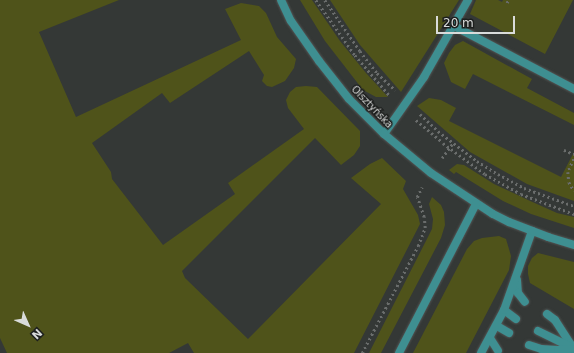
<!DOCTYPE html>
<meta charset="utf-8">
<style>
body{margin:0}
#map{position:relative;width:574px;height:353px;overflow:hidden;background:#343836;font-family:"DejaVu Sans",sans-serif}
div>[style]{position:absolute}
.green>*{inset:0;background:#4f531a}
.path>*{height:2.5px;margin-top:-1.25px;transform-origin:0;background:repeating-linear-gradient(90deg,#6a6d6c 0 2px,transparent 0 5px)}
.roads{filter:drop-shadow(0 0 1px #525554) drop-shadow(0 0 1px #525554)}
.lane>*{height:8px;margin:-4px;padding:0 4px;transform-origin:4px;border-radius:4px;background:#3e8f91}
.street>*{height:8px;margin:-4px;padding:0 4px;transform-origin:4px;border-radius:4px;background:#3e8f91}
span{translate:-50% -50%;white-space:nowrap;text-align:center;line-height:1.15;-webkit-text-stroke:3px #1d1f1e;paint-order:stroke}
.street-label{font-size:10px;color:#d9dbda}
.north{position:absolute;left:8px;top:305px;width:40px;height:40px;-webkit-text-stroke:3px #1d1f1e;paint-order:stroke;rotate:135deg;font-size:11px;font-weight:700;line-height:16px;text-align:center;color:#d9dbda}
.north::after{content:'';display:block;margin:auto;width:14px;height:18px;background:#d9dbda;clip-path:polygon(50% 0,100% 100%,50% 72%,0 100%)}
.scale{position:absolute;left:436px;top:16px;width:79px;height:18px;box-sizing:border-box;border:2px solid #d9dbda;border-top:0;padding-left:5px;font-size:12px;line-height:14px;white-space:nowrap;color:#d9dbda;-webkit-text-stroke:3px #1d1f1e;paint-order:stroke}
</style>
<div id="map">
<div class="green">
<div style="clip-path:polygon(0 0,119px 0,39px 32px,76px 117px,241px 40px,225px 9px,241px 3px,259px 6px,266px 13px,277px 37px,296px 59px,294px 68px,285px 81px,272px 87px,267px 86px,262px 81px,264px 75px,249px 51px,170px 103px,162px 93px,92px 143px,111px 172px,112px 179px,163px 245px,235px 194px,228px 183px,304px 129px,288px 108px,286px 100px,290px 92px,296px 87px,306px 86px,317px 87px,360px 131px,360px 146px,354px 155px,341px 165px,315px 138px,182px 271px,185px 278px,248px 339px,381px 204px,351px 178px,370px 164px,382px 158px,406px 181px,403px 189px,418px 215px,420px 224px,354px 353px,194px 353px,188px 343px,169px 353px,7px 353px,0 338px)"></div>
<div style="clip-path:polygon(300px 0,312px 0,340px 41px,366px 73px,388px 97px,376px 97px,363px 90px,325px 41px)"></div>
<div style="clip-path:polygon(330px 0,459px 0,401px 92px,360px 45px)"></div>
<div style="clip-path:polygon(476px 0,498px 0,502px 2px,503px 0,573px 0,545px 54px,470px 14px)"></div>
<div style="clip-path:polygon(463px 41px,532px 79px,527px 88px,574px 113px,574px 125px,473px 74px,465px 89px,451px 82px,444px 63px,449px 53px,455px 45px)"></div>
<div style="clip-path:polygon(429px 98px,441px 100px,456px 108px,449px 121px,561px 177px,574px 152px,574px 201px,527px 184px,470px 152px,417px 106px)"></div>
<div style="clip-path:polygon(457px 164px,464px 165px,494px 184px,528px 200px,557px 213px,574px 217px,574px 228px,531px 214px,503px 201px,456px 172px,454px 174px,449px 170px)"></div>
<div style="clip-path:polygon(432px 197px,441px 205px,444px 212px,445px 225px,441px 238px,381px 353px,369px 353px,432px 229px,433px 219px,429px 204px)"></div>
<div style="clip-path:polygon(499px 236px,506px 239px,511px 256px,509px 270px,466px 353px,413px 353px,467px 249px,474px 241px,482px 238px)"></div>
<div style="clip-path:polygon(538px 253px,574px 262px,574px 309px,530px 283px,528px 274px,528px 266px,532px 258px)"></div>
</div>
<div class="path">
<div style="left:316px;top:0;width:67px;rotate:54.7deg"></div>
<div style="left:355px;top:55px;width:54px;rotate:49.5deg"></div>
<div style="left:325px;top:0;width:62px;rotate:55.5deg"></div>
<div style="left:360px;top:51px;width:28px;rotate:52deg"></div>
<div style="left:377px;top:73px;width:25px;rotate:43deg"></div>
<div style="left:507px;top:3px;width:3px;rotate:-72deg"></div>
<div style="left:420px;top:114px;width:25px;rotate:43deg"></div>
<div style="left:438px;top:131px;width:49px;rotate:37.6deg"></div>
<div style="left:477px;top:161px;width:25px;rotate:32deg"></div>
<div style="left:498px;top:174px;width:30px;rotate:28deg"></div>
<div style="left:524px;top:188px;width:53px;rotate:19.8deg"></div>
<div style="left:416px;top:120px;width:35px;rotate:40deg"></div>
<div style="left:443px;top:143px;width:52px;rotate:36.4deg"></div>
<div style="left:485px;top:174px;width:41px;rotate:29.1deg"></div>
<div style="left:521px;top:194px;width:57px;rotate:20.7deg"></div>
<div style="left:564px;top:150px;width:11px;rotate:22deg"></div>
<div style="left:442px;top:158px;width:19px;rotate:-54deg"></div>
<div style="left:574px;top:159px;width:14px;rotate:115deg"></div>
<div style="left:568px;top:172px;width:10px;rotate:84deg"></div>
<div style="left:569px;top:182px;width:10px;rotate:61deg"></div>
<div style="left:362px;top:353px;width:121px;rotate:-62.4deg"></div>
<div style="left:418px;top:246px;width:19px;rotate:-69deg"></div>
<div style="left:425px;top:228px;width:11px;rotate:-95deg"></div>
<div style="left:424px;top:217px;width:21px;rotate:-109deg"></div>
<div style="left:417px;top:197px;width:11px;rotate:-63deg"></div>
</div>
<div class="roads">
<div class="lane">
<div style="left:454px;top:26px;width:136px;rotate:27.7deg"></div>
<div style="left:384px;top:134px;width:70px;rotate:-54.9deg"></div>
<div style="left:424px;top:77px;width:89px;rotate:-60.3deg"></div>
<div style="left:517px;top:280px;width:13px;rotate:86deg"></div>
<div style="left:518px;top:293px;width:11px;rotate:52deg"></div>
<div style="left:504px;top:310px;width:15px;rotate:37deg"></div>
<div style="left:547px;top:314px;width:10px;rotate:37deg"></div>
<div style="left:555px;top:320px;width:35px;rotate:57deg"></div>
<div style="left:497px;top:326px;width:14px;rotate:30deg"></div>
<div style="left:538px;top:331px;width:39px;rotate:26deg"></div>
<div style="left:490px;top:338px;width:15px;rotate:58deg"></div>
<div style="left:529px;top:345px;width:13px;rotate:18deg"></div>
<div style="left:541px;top:349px;width:17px;rotate:3deg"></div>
<div style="left:558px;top:350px;width:16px;rotate:-4deg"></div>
<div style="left:481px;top:353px;width:49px;rotate:-61.9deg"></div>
<div style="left:504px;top:310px;width:84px;rotate:-70.5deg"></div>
</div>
<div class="street">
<div style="left:281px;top:0;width:23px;rotate:65deg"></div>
<div style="left:291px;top:21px;width:49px;rotate:55deg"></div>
<div style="left:319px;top:61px;width:48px;rotate:51.7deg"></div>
<div style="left:349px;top:99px;width:49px;rotate:45deg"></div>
<div style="left:384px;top:134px;width:61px;rotate:39.7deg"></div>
<div style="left:431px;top:173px;width:74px;rotate:33.5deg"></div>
<div style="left:493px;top:214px;width:18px;rotate:27deg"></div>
<div style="left:509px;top:222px;width:42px;rotate:21deg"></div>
<div style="left:548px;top:237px;width:27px;rotate:17deg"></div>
<div style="left:399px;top:353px;width:168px;rotate:-62.7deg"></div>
</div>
</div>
<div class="street-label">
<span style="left:372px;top:107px;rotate:46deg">Olsztyńska</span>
</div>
<div class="north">N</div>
<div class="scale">20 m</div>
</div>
